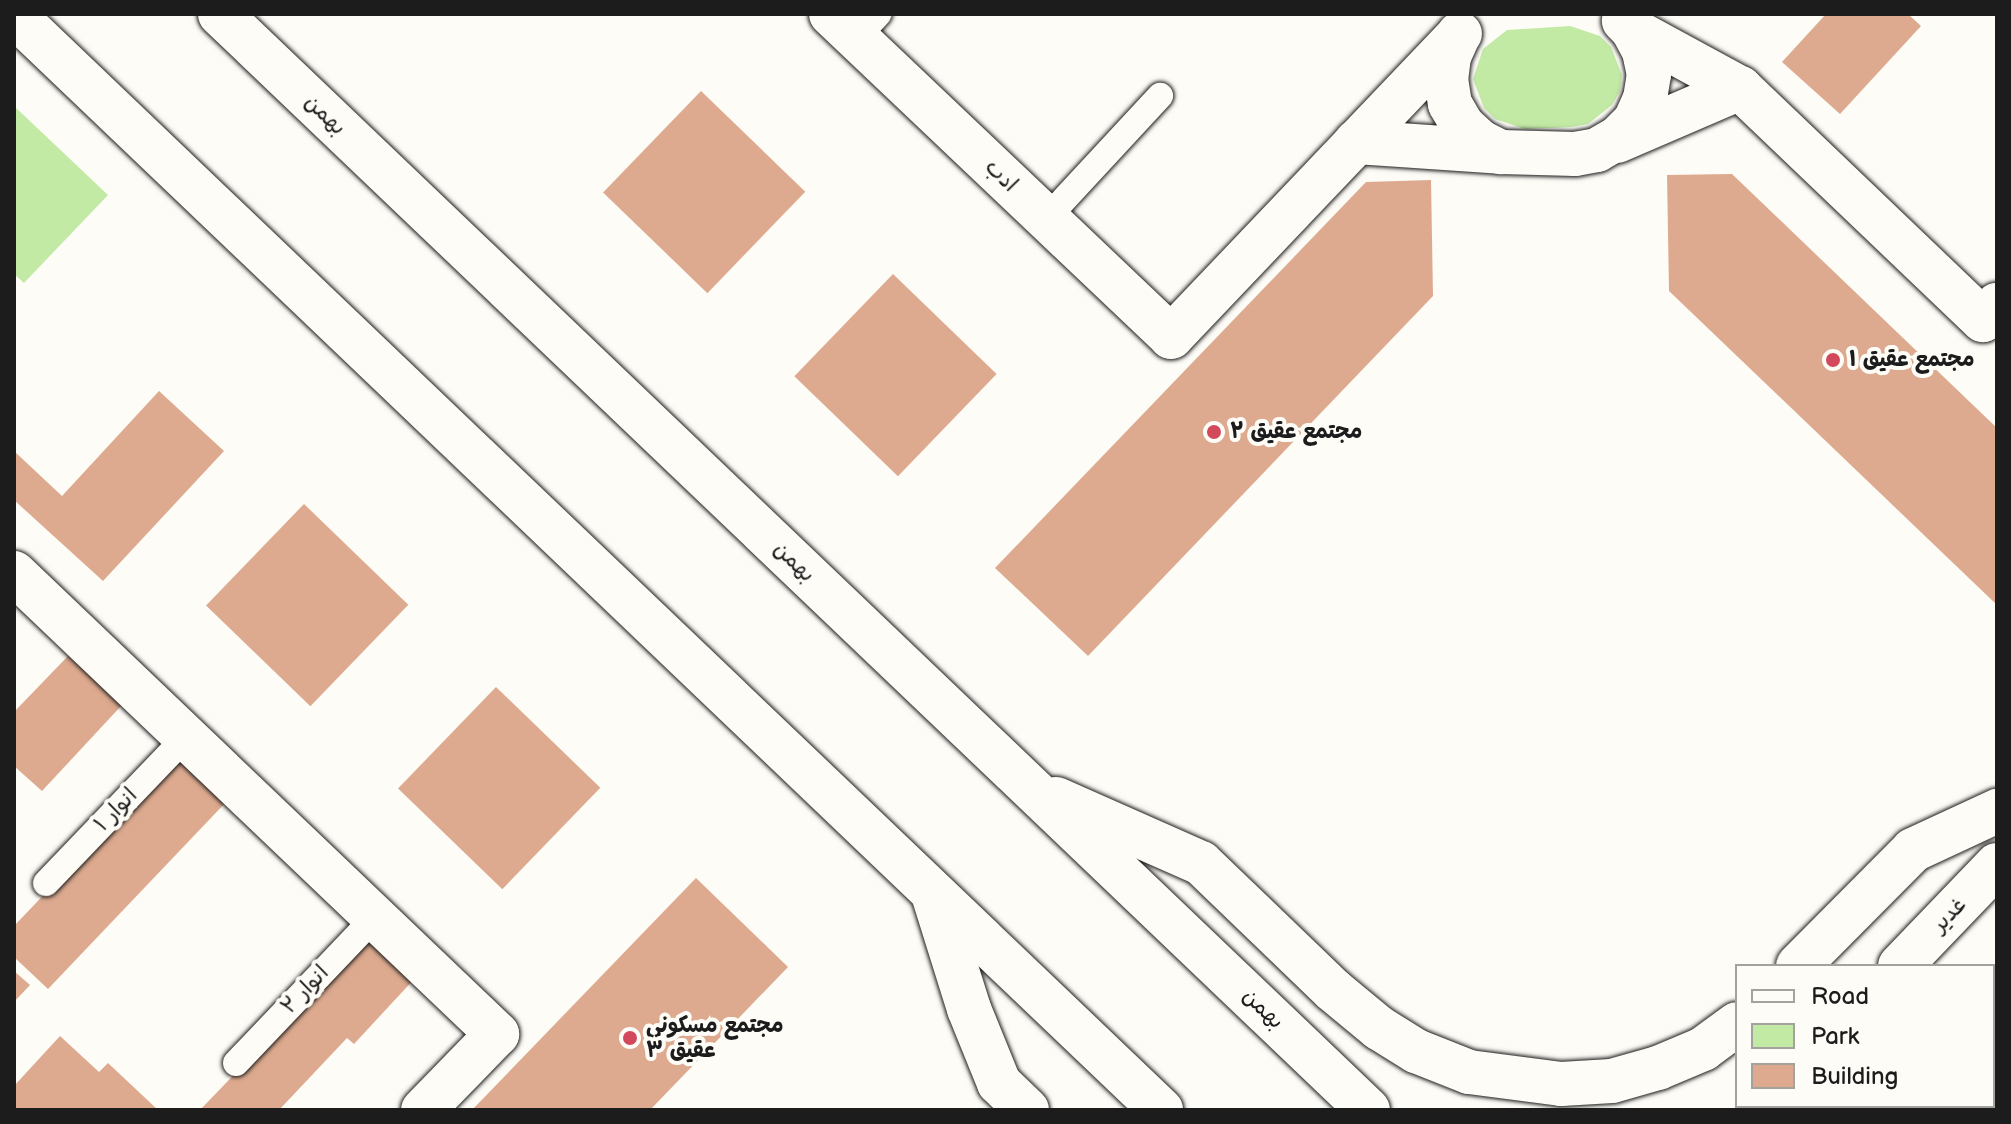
<!DOCTYPE html>
<meta charset="utf-8">
<style>
body{margin:0}
#map{position:relative;width:2011px;height:1124px;overflow:hidden;background:#fdfcf7;font-family:"Balsamiq Sans","Playpen Sans Arabic",sans-serif}
div>[style]{position:absolute}
.green>*{inset:0;background:#c2eaa5}
.building>*{inset:0;background:#ddaa8f;transform-origin:0 0}
.roads{filter:drop-shadow(0 0 2px #1c1c1c) drop-shadow(0 0 2px #1c1c1c)}
.service>*{height:26px;margin:-13px;padding:0 13px;transform-origin:13px;border-radius:13px;background:#fdfcf7}
.minor>*{height:44px;margin:-22px;padding:0 22px;transform-origin:22px;border-radius:22px;background:#fdfcf7}
.secondary>*{height:44px;margin:-22px;padding:0 22px;transform-origin:22px;border-radius:22px;background:#fdfcf7}
.dots>*{width:22px;height:22px;translate:-50% -50%;box-sizing:border-box;border:4px solid #fdfcf7;border-radius:50%}
span{translate:-50% -50%;white-space:nowrap;text-align:center;line-height:1.15;-webkit-text-stroke:8px #fdfcf7;paint-order:stroke}
.street-label{font-size:22px;color:#1c1c1c}
.poi-label{font-size:22px;color:#1c1c1c;font-weight:700}
.left{translate:0 -50%;text-align:left}
.frame{position:absolute;inset:0;border:16px solid #1c1c1c;pointer-events:none}
.legend{position:absolute;left:1735px;top:964px;width:260px;height:144px;box-sizing:border-box;background:#fdfcf7;border:2px solid #a3a29f;margin:0;padding:10px 14px;list-style:none;font-size:24px;color:#1c1c1c}
.legend li{display:flex;align-items:center;gap:16px;height:40px}
.legend b{width:40px;border:2px solid #a3a29f}
</style>
<div id="map">
<div class="green">
<div style="clip-path:polygon(1570px 26px,1600px 36px,1611px 47px,1622px 75px,1620px 91px,1612px 105px,1588px 124px,1572px 127px,1525px 129px,1495px 119px,1484px 108px,1473px 79px,1483px 49px,1507px 30px)"></div>
<div style="clip-path:polygon(14px 106px,108px 195px,24px 283px,14px 274px)"></div>
</div>
<div class="building">
<div style="clip-path:polygon(1826px 14px,1908px 14px,1921px 26px,1840px 114px,1782px 62px)"></div>
<div style="left:701px;top:91px;width:145px;height:141px;rotate:44deg"></div>
<div style="clip-path:polygon(1732px 174px,1997px 428px,1997px 605px,1669px 291px,1667px 175px)"></div>
<div style="clip-path:polygon(1431px 180px,1433px 296px,1088px 656px,995px 568px,1366px 182px)"></div>
<div style="left:893px;top:274px;width:144px;height:142px;rotate:44deg"></div>
<div style="clip-path:polygon(159px 391px,224px 451px,103px 581px,14px 500px,14px 451px,62px 496px)"></div>
<div style="left:304px;top:504px;width:145px;height:141px;rotate:44deg"></div>
<div style="clip-path:polygon(68px 656px,122px 705px,42px 791px,14px 766px,14px 712px)"></div>
<div style="left:496px;top:687px;width:145px;height:141px;rotate:44deg"></div>
<div style="clip-path:polygon(178px 754px,228px 800px,48px 989px,14px 957px,14px 926px)"></div>
<div style="clip-path:polygon(696px 878px,788px 967px,650px 1110px,472px 1110px)"></div>
<div style="clip-path:polygon(370px 933px,417px 976px,354px 1044px,347px 1038px,279px 1110px,200px 1110px)"></div>
<div style="clip-path:polygon(14px 971px,30px 985px,14px 1002px)"></div>
<div style="clip-path:polygon(60px 1036px,99px 1072px,108px 1063px,158px 1110px,14px 1110px,14px 1086px)"></div>
</div>
<div class="roads">
<div class="service">
<div style="left:856px;top:38px;width:33px;rotate:-47deg"></div>
<div style="left:1046px;top:219px;width:168px;rotate:-47.2deg"></div>
<div style="left:46px;top:883px;width:202px;rotate:-46.2deg"></div>
<div style="left:236px;top:1063px;width:202px;rotate:-46.4deg"></div>
</div>
<div class="minor">
<div style="left:831px;top:14px;width:469px;rotate:43.5deg"></div>
<div style="left:1171px;top:337px;width:419px;rotate:-46.4deg"></div>
<div style="left:1633px;top:30px;width:122px;rotate:28.5deg"></div>
<div style="left:1740px;top:88px;width:336px;rotate:43.7deg"></div>
<div style="left:1983px;top:320px;width:21px;rotate:-47deg"></div>
<div style="left:1459px;top:34px;width:24px;rotate:114deg"></div>
<div style="left:1449px;top:56px;width:23px;rotate:97deg"></div>
<div style="left:1446px;top:79px;width:25px;rotate:81deg"></div>
<div style="left:1450px;top:104px;width:24px;rotate:60deg"></div>
<div style="left:1462px;top:125px;width:23px;rotate:43deg"></div>
<div style="left:1479px;top:141px;width:25px;rotate:27deg"></div>
<div style="left:1501px;top:152px;width:74px;rotate:1.5deg"></div>
<div style="left:1575px;top:154px;width:22px;rotate:-10deg"></div>
<div style="left:1597px;top:150px;width:24px;rotate:-30deg"></div>
<div style="left:1618px;top:138px;width:24px;rotate:-45deg"></div>
<div style="left:1635px;top:121px;width:24px;rotate:-66deg"></div>
<div style="left:1645px;top:99px;width:24px;rotate:-81deg"></div>
<div style="left:1649px;top:75px;width:25px;rotate:-102deg"></div>
<div style="left:1644px;top:51px;width:24px;rotate:-118deg"></div>
<div style="left:1633px;top:30px;width:13px;rotate:-135deg"></div>
<div style="left:1617px;top:141px;width:134px;rotate:-23.3deg"></div>
<div style="left:1356px;top:142px;width:145px;rotate:3.9deg"></div>
<div style="left:14px;top:573px;width:668px;rotate:43.66deg"></div>
<div style="left:497px;top:1034px;width:106px;rotate:134.2deg"></div>
</div>
<div class="secondary">
<div style="left:220px;top:14px;width:1587px;rotate:43.67deg"></div>
<div style="left:14px;top:15px;width:1586px;rotate:43.67deg"></div>
<div style="left:1056px;top:799px;width:158px;rotate:23.8deg"></div>
<div style="left:1201px;top:863px;width:183px;rotate:43.9deg"></div>
<div style="left:1333px;top:990px;width:60px;rotate:39.6deg"></div>
<div style="left:1379px;top:1028px;width:44px;rotate:31.9deg"></div>
<div style="left:1416px;top:1051px;width:57px;rotate:21.6deg"></div>
<div style="left:1469px;top:1072px;width:93px;rotate:7.4deg"></div>
<div style="left:1561px;top:1084px;width:51px;rotate:-3.4deg"></div>
<div style="left:1612px;top:1081px;width:48px;rotate:-15.8deg"></div>
<div style="left:1658px;top:1068px;width:49px;rotate:-22.9deg"></div>
<div style="left:1703px;top:1049px;width:42px;rotate:-36.3deg"></div>
<div style="left:933px;top:894px;width:121px;rotate:72.6deg"></div>
<div style="left:969px;top:1009px;width:80px;rotate:67.9deg"></div>
<div style="left:999px;top:1083px;width:39px;rotate:44deg"></div>
<div style="left:1798px;top:966px;width:163px;rotate:-45.2deg"></div>
<div style="left:1913px;top:850px;width:93px;rotate:-24.9deg"></div>
<div style="left:1900px;top:966px;width:140px;rotate:-46.2deg"></div>
<div style="left:1993px;top:1083px;width:6px;rotate:-51deg"></div>
<div style="left:1762px;top:1110px;width:6px;rotate:-39deg"></div>
<div style="left:1967px;top:1110px;width:6px;rotate:-45deg"></div>
</div>
</div>
<div class="dots">
<div style="left:1833px;top:360px;background:#d1495b"></div>
<div style="left:1214px;top:432px;background:#d1495b"></div>
<div style="left:630px;top:1038px;background:#d1495b"></div>
</div>
<div class="street-label">
<span style="left:325px;top:115px;rotate:44deg">بهمن</span>
<span style="left:1001px;top:176px;rotate:44deg">ادب</span>
<span style="left:794px;top:562px;rotate:44deg">بهمن</span>
<span style="left:116px;top:810px;rotate:-46deg">انوار ۱</span>
<span style="left:1949px;top:915px;rotate:-46deg">غدیر</span>
<span style="left:305px;top:990px;rotate:-46deg">انوار ۲</span>
<span style="left:1263px;top:1009px;rotate:44deg">بهمن</span>
</div>
<div class="poi-label">
<span class="left" style="left:1849px;top:360px">مجتمع عقیق ۱</span>
<span class="left" style="left:1230px;top:432px">مجتمع عقیق ۲</span>
<span class="left" style="left:646px;top:1038px">مجتمع مسکونی<br>عقیق ۳</span>
</div>
<div class="frame"></div>
<ul class="legend">
<li><b style="height:10px;background:#fdfcf7"></b>Road</li>
<li><b style="height:22px;background:#c2eaa5"></b>Park</li>
<li><b style="height:22px;background:#ddaa8f"></b>Building</li>
</ul>
</div>
